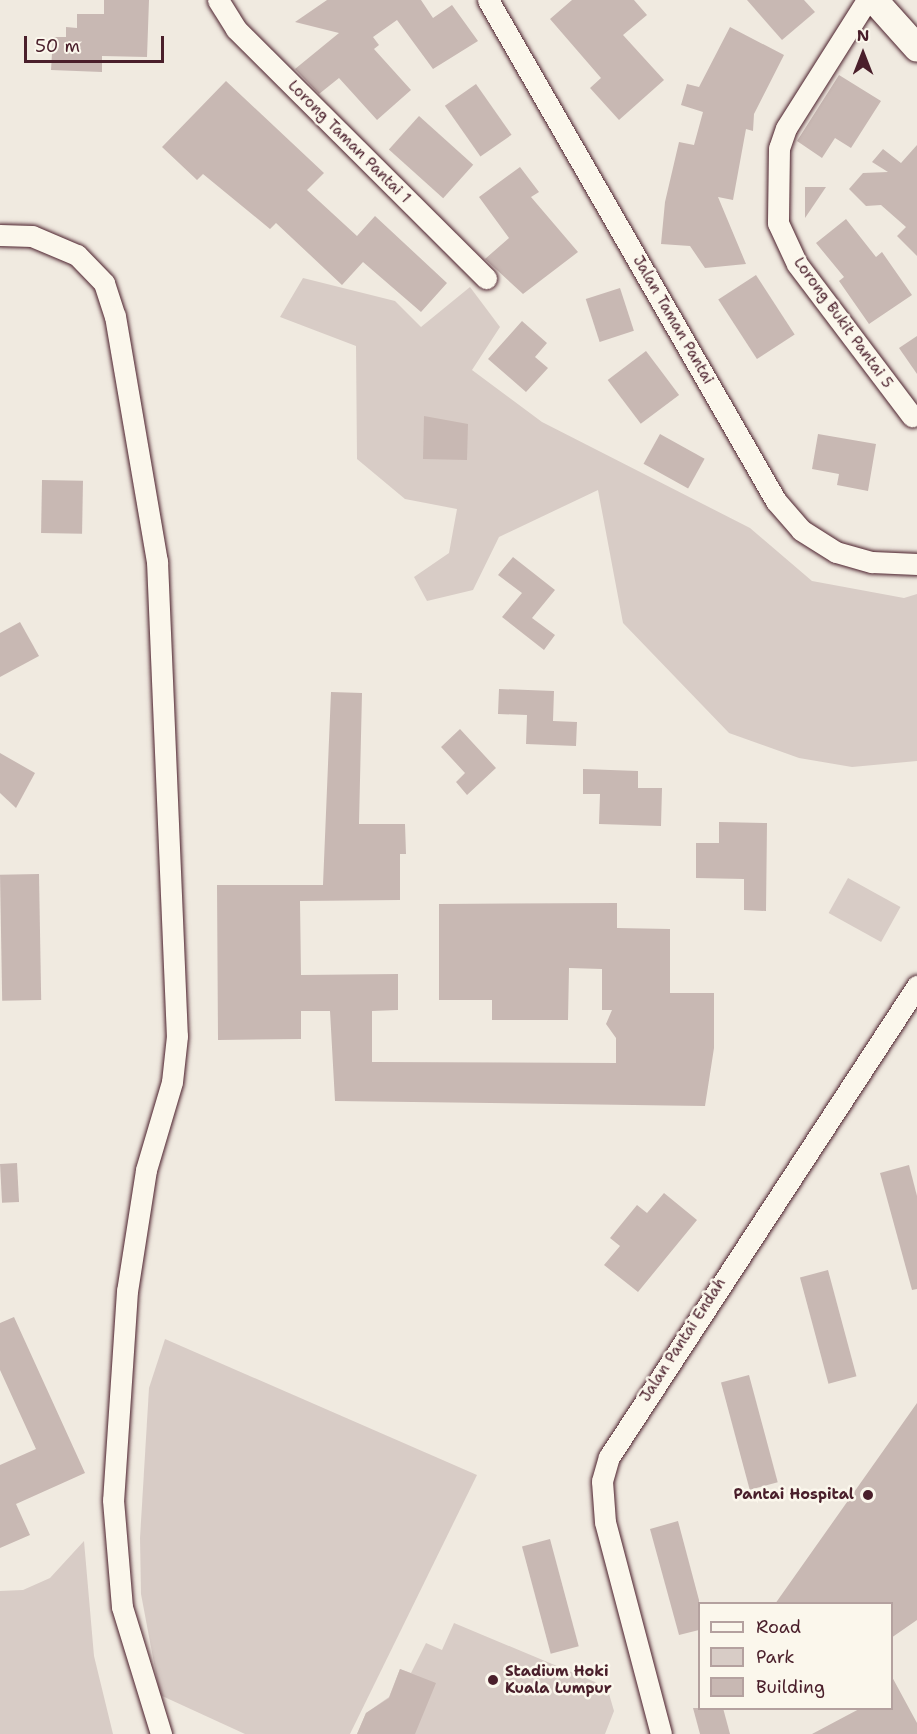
<!DOCTYPE html>
<style>
body{margin:0}
#map{position:relative;width:917px;height:1734px;overflow:hidden;background:#f0eae0;font-family:"Shantell Sans",sans-serif}
div>[style]{position:absolute}
.green>*{inset:0;background:#d8ccc6;transform-origin:0 0}
.building>*{inset:0;background:#c8b8b3;transform-origin:0 0}
.roads{filter:drop-shadow(0 0 2px #4a1f2b) drop-shadow(0 0 2px #4a1f2b)}
.minor>*{height:21px;margin:-10.5px;padding:0 10.5px;transform-origin:10.5px;border-radius:10.5px;background:#fbf7ec}
.tertiary>*{height:27px;margin:-13.5px;padding:0 13.5px;transform-origin:13.5px;border-radius:13.5px;background:#fbf7ec}
.dots>*{width:16px;height:16px;translate:-50% -50%;box-sizing:border-box;border:3px solid #fbf7ec;border-radius:50%}
span{translate:-50% -50%;white-space:nowrap;text-align:center;line-height:1.15;-webkit-text-stroke:5px #fbf7ec;paint-order:stroke}
.street-label{font-size:15px;color:#4a1f2b}
.poi-label{font-size:15px;color:#4a1f2b;font-weight:700}
.right{translate:-100% -50%;text-align:right}
.left{translate:0 -50%;text-align:left}
.legend{position:absolute;left:698px;top:1602px;width:195px;height:108px;box-sizing:border-box;background:#fbf7ec;border:2px solid #b4a19f;margin:0;padding:8px 10px;list-style:none;font-size:18px;color:#4a1f2b}
.legend li{display:flex;align-items:center;gap:12px;height:30px}
.legend b{width:30px;border:2px solid #b4a19f}
.north{position:absolute;left:833px;top:24px;width:60px;height:60px;-webkit-text-stroke:4px #fbf7ec;paint-order:stroke;rotate:0deg;font-size:16px;font-weight:700;line-height:24px;text-align:center;color:#4a1f2b}
.north::after{content:'';display:block;margin:auto;width:21px;height:27px;background:#4a1f2b;clip-path:polygon(50% 0,100% 100%,50% 72%,0 100%)}
.scale{position:absolute;left:24px;top:36px;width:140px;height:27px;box-sizing:border-box;border:3px solid #4a1f2b;border-top:0;padding-left:8px;font-size:18px;line-height:21px;white-space:nowrap;color:#4a1f2b;-webkit-text-stroke:4px #fbf7ec;paint-order:stroke}
</style>
<div id="map">
<div class="green">
<div style="clip-path:polygon(303px 278px,395px 301px,421px 327px,470px 287px,500px 327px,472px 370px,542px 422px,750px 528px,812px 581px,904px 598px,917px 594px,917px 761px,852px 767px,799px 758px,729px 733px,623px 623px,598px 490px,499px 537px,473px 590px,427px 601px,414px 577px,449px 553px,457px 509px,405px 499px,357px 459px,356px 346px,280px 317px)"></div>
<div style="left:848px;top:878px;width:60px;height:40px;rotate:29deg"></div>
<div style="clip-path:polygon(165px 1339px,477px 1475px,350px 1734px,245px 1734px,160px 1695px,141px 1594px,140px 1538px,149px 1388px)"></div>
<div style="clip-path:polygon(84px 1541px,94px 1656px,113px 1734px,0 1734px,0 1591px,23px 1590px,50px 1578px)"></div>
<div style="clip-path:polygon(454px 1623px,607px 1687px,614px 1711px,605px 1734px,357px 1734px,366px 1713px,389px 1697px,400px 1669px,411px 1673px,426px 1643px,442px 1650px)"></div>
</div>
<div class="building">
<div style="clip-path:polygon(104px 0,149px 0,147px 57px,102px 56px,102px 72px,51px 70px,53px 37px,66px 37px,66px 27px,77px 28px,77px 14px,104px 14px)"></div>
<div style="clip-path:polygon(327px 0,421px 0,433px 18px,452px 5px,478px 41px,433px 69px,397px 20px,373px 37px,379px 45px,374px 49px,411px 90px,377px 120px,339px 78px,319px 94px,295px 69px,339px 33px,295px 22px)"></div>
<div style="clip-path:polygon(572px 0,634px 0,647px 15px,623px 35px,664px 80px,619px 120px,590px 88px,601px 78px,550px 19px)"></div>
<div style="clip-path:polygon(747px 0,804px 0,815px 12px,782px 40px)"></div>
<div style="clip-path:polygon(730px 27px,784px 55px,754px 114px,753px 131px,746px 129px,733px 200px,718px 197px,746px 264px,705px 268px,690px 246px,661px 244px,665px 202px,679px 142px,694px 145px,703px 112px,681px 105px,687px 84px,699px 87px)"></div>
<div style="clip-path:polygon(839px 75px,881px 101px,851px 148px,835px 138px,822px 158px,797px 141px)"></div>
<div style="clip-path:polygon(226px 81px,324px 173px,307px 190px,357px 236px,375px 216px,447px 283px,421px 312px,363px 262px,342px 285px,276px 223px,270px 229px,203px 174px,197px 180px,162px 147px)"></div>
<div style="left:476px;top:84px;width:62px;height:38px;rotate:55deg"></div>
<div style="left:419px;top:116px;width:73px;height:45px;rotate:42deg"></div>
<div style="clip-path:polygon(917px 145px,917px 256px,897px 236px,906px 227px,881px 205px,866px 206px,849px 189px,863px 173px,888px 172px,872px 162px,883px 149px,901px 163px)"></div>
<div style="clip-path:polygon(520px 167px,539px 192px,531px 197px,578px 252px,523px 294px,485px 259px,509px 238px,479px 197px)"></div>
<div style="clip-path:polygon(805px 187px,826px 187px,805px 218px)"></div>
<div style="clip-path:polygon(846px 219px,876px 257px,882px 252px,912px 295px,869px 324px,839px 281px,844px 277px,816px 243px)"></div>
<div style="left:756px;top:275px;width:71px;height:45px;rotate:57deg"></div>
<div style="left:620px;top:288px;width:45px;height:36px;rotate:72deg"></div>
<div style="clip-path:polygon(522px 321px,547px 343px,535px 357px,548px 368px,526px 392px,488px 359px)"></div>
<div style="clip-path:polygon(917px 336px,917px 374px,899px 348px)"></div>
<div style="left:646px;top:351px;width:55px;height:48px;rotate:53deg"></div>
<div style="clip-path:polygon(424px 416px,468px 424px,467px 460px,423px 459px)"></div>
<div style="left:660px;top:434px;width:51px;height:34px;rotate:29deg"></div>
<div style="clip-path:polygon(818px 434px,876px 444px,868px 491px,837px 485px,839px 474px,812px 469px)"></div>
<div style="left:42px;top:480px;width:41px;height:53px;rotate:1deg"></div>
<div style="clip-path:polygon(513px 557px,555px 590px,532px 618px,555px 635px,544px 650px,502px 617px,522px 593px,498px 575px)"></div>
<div style="clip-path:polygon(20px 622px,39px 656px,0 677px,0 633px)"></div>
<div style="clip-path:polygon(499px 689px,554px 691px,553px 721px,577px 722px,576px 746px,526px 744px,527px 715px,498px 714px)"></div>
<div style="clip-path:polygon(331px 692px,362px 693px,359px 824px,405px 824px,406px 854px,400px 854px,400px 900px,300px 901px,301px 975px,398px 974px,398px 1010px,372px 1011px,372px 1062px,616px 1063px,616px 1038px,606px 1024px,612px 1010px,602px 1010px,602px 969px,569px 968px,568px 1020px,492px 1020px,492px 1000px,439px 1000px,439px 904px,617px 903px,617px 928px,670px 929px,670px 993px,714px 993px,714px 1048px,705px 1106px,335px 1101px,330px 1011px,301px 1011px,301px 1039px,218px 1040px,217px 885px,323px 885px)"></div>
<div style="clip-path:polygon(460px 729px,496px 768px,467px 795px,456px 782px,465px 773px,441px 747px)"></div>
<div style="clip-path:polygon(0 753px,35px 773px,16px 808px,0 793px)"></div>
<div style="clip-path:polygon(583px 769px,638px 771px,638px 788px,662px 788px,661px 826px,599px 824px,600px 794px,583px 794px)"></div>
<div style="clip-path:polygon(719px 822px,767px 823px,766px 911px,744px 910px,744px 879px,696px 878px,696px 843px,719px 843px)"></div>
<div style="left:39px;top:874px;width:126px;height:39px;rotate:89deg"></div>
<div style="left:17px;top:1163px;width:39px;height:17px;rotate:87deg"></div>
<div style="clip-path:polygon(909px 1165px,917px 1196px,917px 1289px,912px 1290px,880px 1173px)"></div>
<div style="clip-path:polygon(664px 1193px,697px 1220px,638px 1292px,604px 1265px,620px 1246px,610px 1238px,637px 1205px,647px 1213px)"></div>
<div style="left:828px;top:1270px;width:110px;height:29px;rotate:75deg"></div>
<div style="clip-path:polygon(14px 1317px,85px 1473px,16px 1504px,30px 1535px,0 1548px,0 1465px,36px 1449px,0 1370px,0 1323px)"></div>
<div style="left:749px;top:1375px;width:111px;height:29px;rotate:75deg"></div>
<div style="clip-path:polygon(917px 1403px,917px 1620px,891px 1638px,891px 1604px,775px 1604px)"></div>
<div style="clip-path:polygon(678px 1521px,699px 1600px,699px 1630px,679px 1635px,650px 1529px)"></div>
<div style="left:550px;top:1539px;width:111px;height:29px;rotate:75deg"></div>
<div style="clip-path:polygon(400px 1669px,436px 1683px,415px 1734px,357px 1734px,366px 1713px,389px 1698px)"></div>
<div style="clip-path:polygon(891px 1675px,917px 1723px,917px 1734px,812px 1734px,861px 1708px,891px 1708px)"></div>
<div style="clip-path:polygon(693px 1708px,723px 1708px,730px 1734px,700px 1734px)"></div>
</div>
<div class="roads">
<div class="minor">
<div style="left:218px;top:0;width:34px;rotate:58deg"></div>
<div style="left:236px;top:29px;width:353px;rotate:44.9deg"></div>
<div style="left:488px;top:0;width:578px;rotate:60.11deg"></div>
<div style="left:776px;top:501px;width:38px;rotate:49deg"></div>
<div style="left:801px;top:530px;width:41px;rotate:32.2deg"></div>
<div style="left:836px;top:552px;width:37px;rotate:16deg"></div>
<div style="left:872px;top:562px;width:45px;rotate:2.5deg"></div>
<div style="left:867px;top:0;width:151px;rotate:122.3deg"></div>
<div style="left:786px;top:128px;width:21px;rotate:109deg"></div>
<div style="left:779px;top:148px;width:75px;rotate:90.8deg"></div>
<div style="left:778px;top:223px;width:45px;rotate:65.1deg"></div>
<div style="left:797px;top:264px;width:191px;rotate:52.9deg"></div>
<div style="left:0;top:235px;width:32px;rotate:2deg"></div>
<div style="left:32px;top:236px;width:49px;rotate:22.9deg"></div>
<div style="left:77px;top:255px;width:39px;rotate:46deg"></div>
<div style="left:104px;top:283px;width:35px;rotate:72deg"></div>
<div style="left:115px;top:316px;width:249px;rotate:80.3deg"></div>
<div style="left:157px;top:561px;width:475px;rotate:87.6deg"></div>
<div style="left:177px;top:1036px;width:46px;rotate:96.2deg"></div>
<div style="left:172px;top:1082px;width:92px;rotate:106.5deg"></div>
<div style="left:146px;top:1170px;width:122px;rotate:98.9deg"></div>
<div style="left:127px;top:1291px;width:209px;rotate:93.8deg"></div>
<div style="left:113px;top:1500px;width:107px;rotate:85.2deg"></div>
<div style="left:122px;top:1607px;width:133px;rotate:72.9deg"></div>
<div style="left:661px;top:1734px;width:219px;rotate:-104.8deg"></div>
<div style="left:605px;top:1522px;width:41px;rotate:-94.2deg"></div>
<div style="left:602px;top:1481px;width:25px;rotate:-74deg"></div>
<div style="left:609px;top:1457px;width:563px;rotate:-56.82deg"></div>
</div>
<div class="tertiary">
<div style="left:874px;top:0;width:64px;rotate:48.1deg"></div>
</div>
</div>
<div class="dots">
<div style="left:868px;top:1495px;background:#4a1f2b"></div>
<div style="left:493px;top:1680px;background:#4a1f2b"></div>
</div>
<div class="street-label">
<span style="left:349px;top:142px;rotate:45deg">Lorong Taman Pantai 1</span>
<span style="left:673px;top:320px;rotate:60deg">Jalan Taman Pantai</span>
<span style="left:843px;top:323px;rotate:54deg">Lorong Bukit Pantai 5</span>
<span style="left:683px;top:1340px;rotate:-57deg">Jalan Pantai Endah</span>
</div>
<div class="poi-label">
<span class="right" style="left:854px;top:1495px">Pantai Hospital</span>
<span class="left" style="left:505px;top:1680px">Stadium Hoki<br>Kuala Lumpur</span>
</div>
<ul class="legend">
<li><b style="height:8px;background:#fbf7ec"></b>Road</li>
<li><b style="height:16px;background:#d8ccc6"></b>Park</li>
<li><b style="height:16px;background:#c8b8b3"></b>Building</li>
</ul>
<div class="north">N</div>
<div class="scale">50 m</div>
</div>
